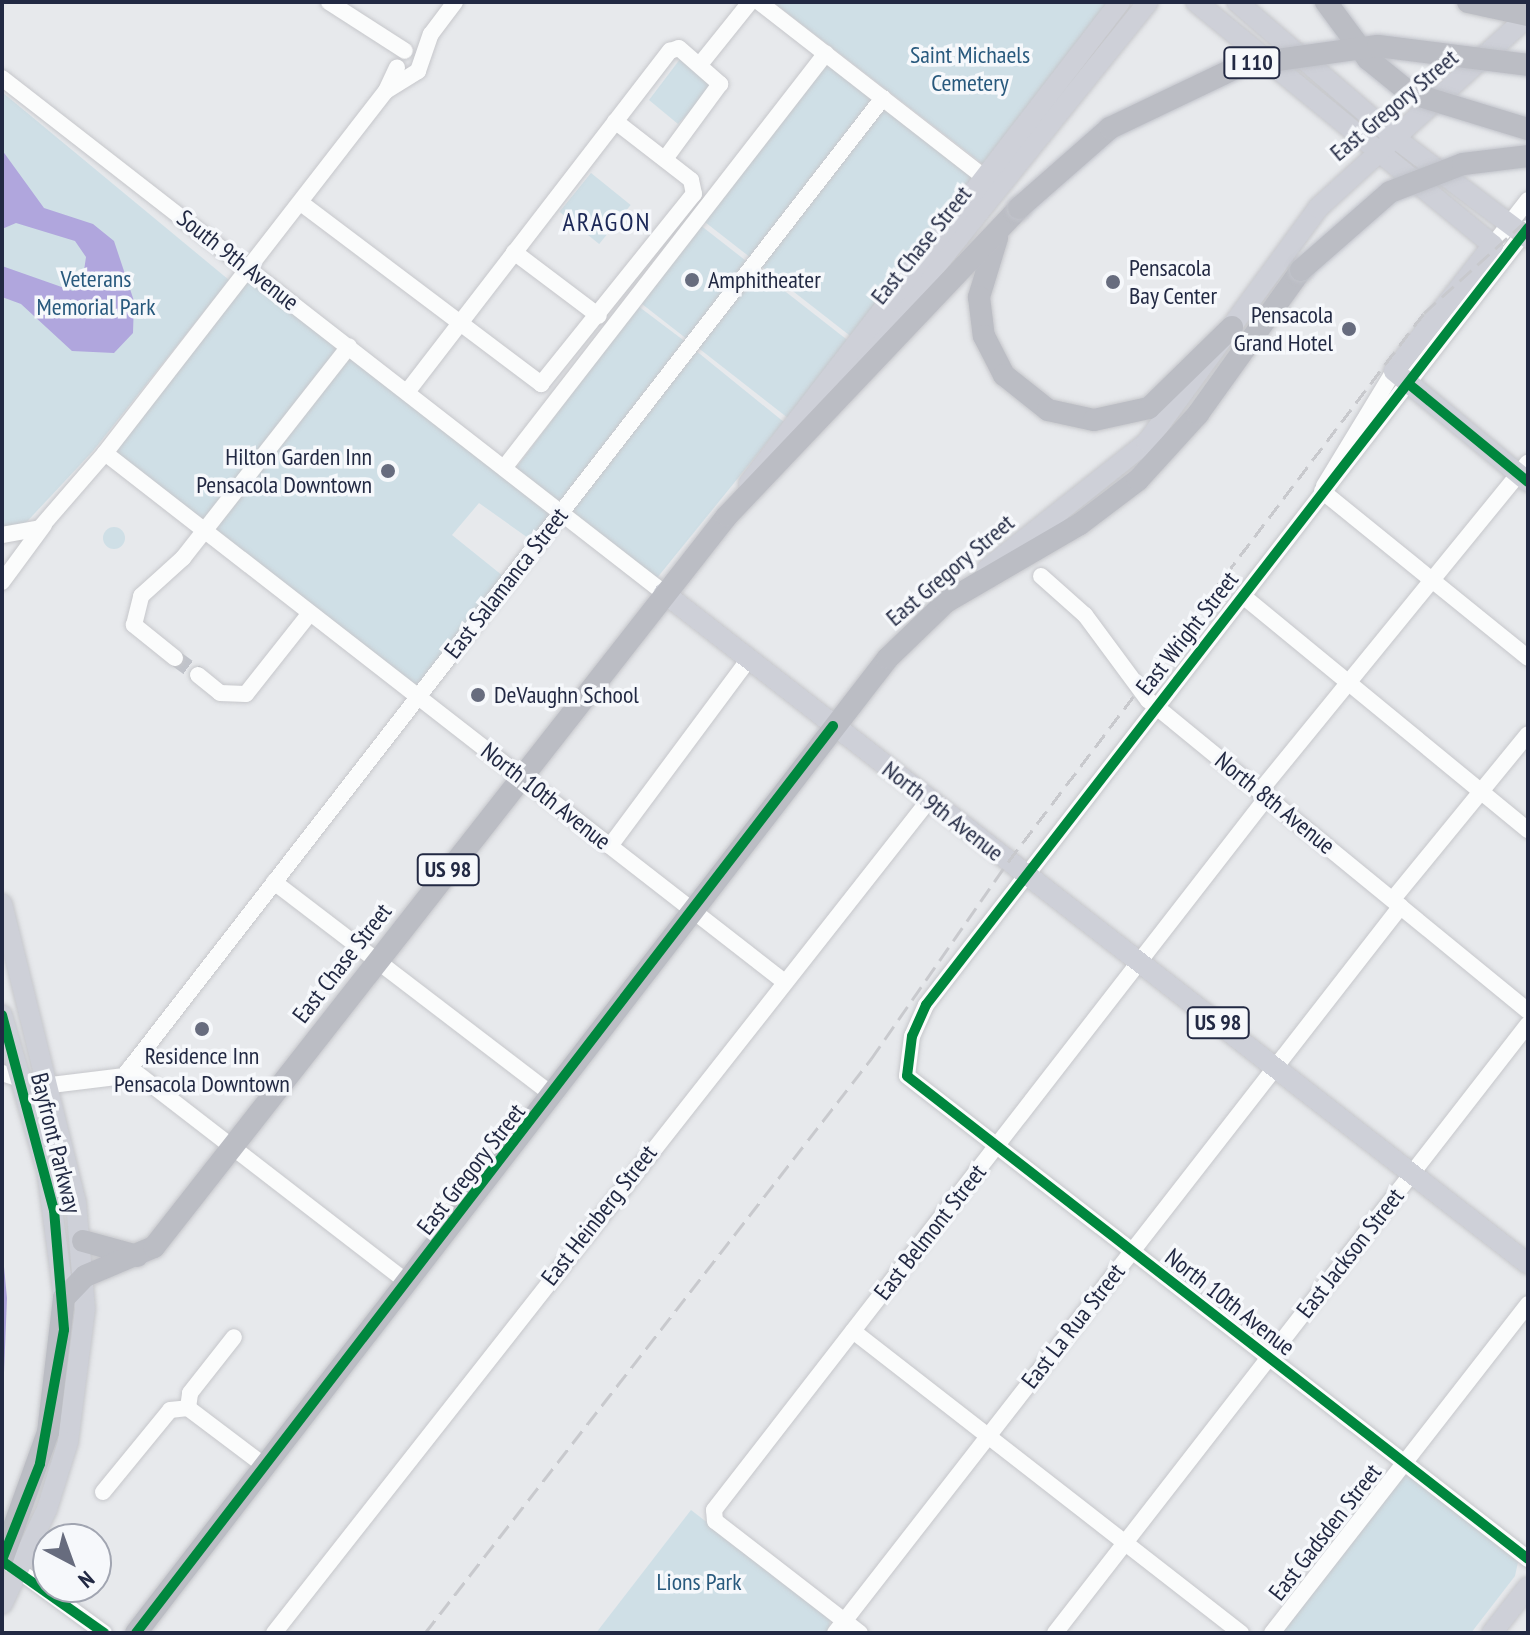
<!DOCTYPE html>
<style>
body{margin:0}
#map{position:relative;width:1530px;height:1635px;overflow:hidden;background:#e7e9ec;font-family:"PT Sans Narrow",sans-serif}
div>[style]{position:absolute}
.green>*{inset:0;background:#cfdfe6;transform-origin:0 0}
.round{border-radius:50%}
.water>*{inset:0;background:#b0a6dd}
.minor-tunnel>*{height:16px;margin-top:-8px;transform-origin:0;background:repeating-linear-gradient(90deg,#c0c3ca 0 16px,transparent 0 24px)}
.roads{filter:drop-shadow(0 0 2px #c6c7cb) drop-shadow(0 0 2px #c6c7cb)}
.minor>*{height:16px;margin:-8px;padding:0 8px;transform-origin:8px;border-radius:8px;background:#fbfcfc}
.major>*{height:20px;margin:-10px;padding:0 10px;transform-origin:10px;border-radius:10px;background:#ced0d8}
.highway>*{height:22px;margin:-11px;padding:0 11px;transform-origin:11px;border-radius:11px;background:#bbbdc4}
.rail>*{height:3px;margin-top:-1.5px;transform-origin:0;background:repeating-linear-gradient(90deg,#c8c9cd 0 16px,transparent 0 24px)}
.bridges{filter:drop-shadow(0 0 2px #c2c4cb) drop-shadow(0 0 2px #c2c4cb)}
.highway-bridge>*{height:22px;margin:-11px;padding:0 11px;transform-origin:11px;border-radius:11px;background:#bbbdc4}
.cycleway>*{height:10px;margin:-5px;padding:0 5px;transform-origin:5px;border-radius:5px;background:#00873e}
.dots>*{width:22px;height:22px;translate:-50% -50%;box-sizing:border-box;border:4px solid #f6f8fb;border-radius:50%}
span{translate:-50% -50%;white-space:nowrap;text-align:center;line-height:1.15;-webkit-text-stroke:7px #f6f8fb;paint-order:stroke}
.shield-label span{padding:2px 6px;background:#f6f8fb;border:2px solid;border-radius:6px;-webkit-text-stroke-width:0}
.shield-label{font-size:22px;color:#222943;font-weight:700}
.park-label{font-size:24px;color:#28597d}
.street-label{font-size:24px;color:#222943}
.poi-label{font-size:24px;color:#222943}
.left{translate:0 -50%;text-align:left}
.right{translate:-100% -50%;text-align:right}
.neighbourhood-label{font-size:26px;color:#1c2857;letter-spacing:2px}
.frame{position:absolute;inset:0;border:4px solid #222943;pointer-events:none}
.north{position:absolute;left:32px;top:1523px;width:80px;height:80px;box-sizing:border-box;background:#f6f8fb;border:2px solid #a1a5b1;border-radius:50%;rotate:139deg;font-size:22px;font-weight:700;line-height:32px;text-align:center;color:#222943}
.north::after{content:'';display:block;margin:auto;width:28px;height:36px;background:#676c7e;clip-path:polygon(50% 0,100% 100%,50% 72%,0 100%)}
</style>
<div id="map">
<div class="green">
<div style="clip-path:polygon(773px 2px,1111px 2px,984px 165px)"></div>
<div style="clip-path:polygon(680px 59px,714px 86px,678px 124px,649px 100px)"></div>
<div style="left:827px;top:61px;width:61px;height:202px;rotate:38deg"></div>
<div style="clip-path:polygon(2px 92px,229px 280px,93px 451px,21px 528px,2px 527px)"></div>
<div style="left:884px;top:106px;width:118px;height:202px;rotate:38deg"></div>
<div style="left:591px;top:173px;width:51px;height:50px;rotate:39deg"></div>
<div style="left:695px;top:221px;width:201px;height:98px;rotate:38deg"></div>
<div style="left:251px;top:277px;width:114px;height:224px;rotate:38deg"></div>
<div style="left:638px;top:306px;width:59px;height:204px;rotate:37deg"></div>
<div style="left:695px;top:350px;width:114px;height:205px;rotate:39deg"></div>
<div style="clip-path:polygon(351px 355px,553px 513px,531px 540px,479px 503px,452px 535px,503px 576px,416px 688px,214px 531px)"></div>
<div class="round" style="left:103px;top:527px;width:22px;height:22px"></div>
<div style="clip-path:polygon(1406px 1473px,1518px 1562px,1515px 1576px,1471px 1633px,1282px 1633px)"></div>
<div style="clip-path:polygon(691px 1510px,830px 1617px,829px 1633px,596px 1633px)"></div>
</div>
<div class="water">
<div style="clip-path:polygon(2px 150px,44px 208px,93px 224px,114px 241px,134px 301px,133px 333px,114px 353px,72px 351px,21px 304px,2px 297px,2px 266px,73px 291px,82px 284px,86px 257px,75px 241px,16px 223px,2px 229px)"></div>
<div style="clip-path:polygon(2px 1246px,7px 1298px,2px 1422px)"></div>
</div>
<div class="minor-tunnel">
<div style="left:175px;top:658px;width:29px;rotate:36deg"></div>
</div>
<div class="roads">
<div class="minor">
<div style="left:329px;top:2px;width:90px;rotate:32.8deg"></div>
<div style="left:759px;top:2px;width:286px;rotate:37.9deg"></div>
<div style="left:702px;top:62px;width:77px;rotate:-51.3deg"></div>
<div style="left:2px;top:78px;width:839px;rotate:37.88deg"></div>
<div style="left:386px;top:91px;width:38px;rotate:-32deg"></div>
<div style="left:418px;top:71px;width:39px;rotate:-71deg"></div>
<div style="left:431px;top:34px;width:40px;rotate:-53deg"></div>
<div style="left:301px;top:203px;width:301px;rotate:37deg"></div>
<div style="left:541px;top:384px;width:244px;rotate:-51.2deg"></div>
<div style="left:694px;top:194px;width:14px;rotate:-102deg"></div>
<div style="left:691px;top:180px;width:96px;rotate:-142.2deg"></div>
<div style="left:1528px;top:228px;width:983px;rotate:127.77deg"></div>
<div style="left:926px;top:1005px;width:34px;rotate:114deg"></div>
<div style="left:912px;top:1036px;width:40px;rotate:97.1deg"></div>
<div style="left:907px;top:1076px;width:787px;rotate:37.87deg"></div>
<div style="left:1493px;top:245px;width:57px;rotate:-52.1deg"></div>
<div style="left:514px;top:252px;width:106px;rotate:37deg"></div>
<div style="left:407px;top:392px;width:431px;rotate:-52.4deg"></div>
<div style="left:670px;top:51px;width:9px;rotate:-18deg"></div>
<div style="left:679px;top:48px;width:55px;rotate:41.3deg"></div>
<div style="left:720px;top:84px;width:93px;rotate:126.3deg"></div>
<div style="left:105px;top:453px;width:858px;rotate:37.9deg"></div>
<div style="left:504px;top:468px;width:525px;rotate:-52.19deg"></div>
<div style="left:1324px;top:486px;width:135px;rotate:-58.7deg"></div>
<div style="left:1322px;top:491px;width:265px;rotate:39deg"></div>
<div style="left:2px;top:535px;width:39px;rotate:-10deg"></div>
<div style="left:40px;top:528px;width:99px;rotate:-49.1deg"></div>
<div style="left:105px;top:453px;width:458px;rotate:-52.2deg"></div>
<div style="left:386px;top:91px;width:26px;rotate:-65deg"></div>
<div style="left:1041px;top:576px;width:59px;rotate:41.6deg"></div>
<div style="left:1085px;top:615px;width:106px;rotate:53.5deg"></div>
<div style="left:1148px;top:700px;width:491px;rotate:39.3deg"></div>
<div style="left:2px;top:582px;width:71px;rotate:-53.6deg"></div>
<div style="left:1243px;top:596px;width:369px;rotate:39.4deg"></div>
<div style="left:175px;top:658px;width:53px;rotate:-141.2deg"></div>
<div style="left:134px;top:625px;width:30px;rotate:-76deg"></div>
<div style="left:141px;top:596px;width:57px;rotate:-42.1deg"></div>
<div style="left:183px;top:558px;width:269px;rotate:-51.9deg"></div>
<div style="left:198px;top:675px;width:28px;rotate:39deg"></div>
<div style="left:220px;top:693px;width:26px;rotate:2deg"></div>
<div style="left:246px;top:694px;width:103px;rotate:-51.7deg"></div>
<div style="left:1260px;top:791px;width:424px;rotate:-50.8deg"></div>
<div style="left:610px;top:846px;width:233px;rotate:-53.4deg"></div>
<div style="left:274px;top:882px;width:351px;rotate:37.4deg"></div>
<div style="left:1393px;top:899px;width:213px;rotate:-50.7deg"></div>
<div style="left:130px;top:1068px;width:351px;rotate:37.7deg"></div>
<div style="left:2px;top:1073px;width:43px;rotate:17.6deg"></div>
<div style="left:43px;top:1086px;width:82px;rotate:-7deg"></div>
<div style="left:124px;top:1076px;width:1238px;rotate:-52.19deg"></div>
<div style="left:853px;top:1331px;width:492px;rotate:37.9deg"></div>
<div style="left:188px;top:1408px;width:96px;rotate:37deg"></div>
<div style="left:188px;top:1408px;width:15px;rotate:-82deg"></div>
<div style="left:190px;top:1393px;width:71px;rotate:-51.8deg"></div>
<div style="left:103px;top:1492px;width:106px;rotate:-50.7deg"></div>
<div style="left:170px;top:1410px;width:18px;rotate:-6deg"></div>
<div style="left:11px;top:1565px;width:115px;rotate:36.2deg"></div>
<div style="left:274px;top:1633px;width:1060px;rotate:-51.82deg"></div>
<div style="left:835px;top:1633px;width:921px;rotate:-52.1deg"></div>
<div style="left:860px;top:1633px;width:183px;rotate:-142.3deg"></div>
<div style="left:715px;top:1521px;width:11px;rotate:-95deg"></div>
<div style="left:714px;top:1510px;width:902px;rotate:-52.2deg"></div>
<div style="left:1055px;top:1633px;width:771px;rotate:-52.16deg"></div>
<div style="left:1272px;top:1633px;width:417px;rotate:-52.1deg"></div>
</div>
<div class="major">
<div style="left:1196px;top:2px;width:384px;rotate:39.3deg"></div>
<div style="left:1493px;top:245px;width:160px;rotate:128.2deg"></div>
<div style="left:1394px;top:371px;width:174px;rotate:39.6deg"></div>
<div style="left:1237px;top:2px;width:208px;rotate:40.7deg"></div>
<div style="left:1395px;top:138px;width:166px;rotate:36.9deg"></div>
<div style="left:849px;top:374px;width:477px;rotate:-51.2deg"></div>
<div style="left:749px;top:483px;width:607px;rotate:-52.36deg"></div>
<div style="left:987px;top:569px;width:204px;rotate:-38.4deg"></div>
<div style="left:1147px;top:442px;width:290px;rotate:-53.8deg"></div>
<div style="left:1318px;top:208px;width:285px;rotate:-42.4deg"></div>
<div style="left:664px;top:593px;width:1094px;rotate:37.83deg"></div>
<div style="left:2px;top:904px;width:307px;rotate:76.1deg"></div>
<div style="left:76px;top:1202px;width:107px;rotate:85.2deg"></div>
<div style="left:85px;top:1309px;width:134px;rotate:97.3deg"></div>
<div style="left:68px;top:1442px;width:70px;rotate:107.4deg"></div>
<div style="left:47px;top:1509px;width:105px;rotate:115.3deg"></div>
<div style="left:2px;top:1015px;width:162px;rotate:73.9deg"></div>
<div style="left:47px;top:1171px;width:128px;rotate:82.4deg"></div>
<div style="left:1492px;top:1633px;width:58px;rotate:-52deg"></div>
</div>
<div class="highway">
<div style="left:1468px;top:2px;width:61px;rotate:12.2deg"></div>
<div style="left:997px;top:238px;width:62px;rotate:107deg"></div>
<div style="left:979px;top:297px;width:39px;rotate:83deg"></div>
<div style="left:984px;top:336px;width:44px;rotate:62.9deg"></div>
<div style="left:1004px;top:375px;width:56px;rotate:38.5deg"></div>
<div style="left:1048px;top:410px;width:47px;rotate:12.3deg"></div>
<div style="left:1094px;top:420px;width:56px;rotate:-12.3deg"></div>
<div style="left:1149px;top:408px;width:116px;rotate:-44.3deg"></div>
<div style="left:83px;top:1241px;width:56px;rotate:15.5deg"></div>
<div style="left:2px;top:1560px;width:136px;rotate:-70.2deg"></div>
<div style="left:48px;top:1432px;width:135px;rotate:-83.2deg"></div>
<div style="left:64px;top:1298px;width:30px;rotate:-46deg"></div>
<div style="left:85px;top:1276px;width:75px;rotate:-22.8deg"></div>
<div style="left:154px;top:1247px;width:929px;rotate:-51.91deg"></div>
<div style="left:727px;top:516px;width:424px;rotate:-46.5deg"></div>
<div style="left:136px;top:1633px;width:1231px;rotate:-52.36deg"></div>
<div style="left:888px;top:658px;width:81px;rotate:-44deg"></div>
<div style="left:946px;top:602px;width:155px;rotate:-30.2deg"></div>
<div style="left:1080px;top:524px;width:73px;rotate:-37.2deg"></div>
<div style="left:1138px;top:480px;width:89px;rotate:-47.7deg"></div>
<div style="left:1198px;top:414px;width:177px;rotate:-54.4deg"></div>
</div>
</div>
<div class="rail">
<div style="left:425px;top:1633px;width:727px;rotate:-52.15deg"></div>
<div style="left:871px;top:1059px;width:240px;rotate:-55.2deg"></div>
<div style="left:1008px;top:862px;width:689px;rotate:-52.85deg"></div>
<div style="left:1424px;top:313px;width:140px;rotate:-42.1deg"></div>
</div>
<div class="bridges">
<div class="highway-bridge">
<div style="left:1326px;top:2px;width:71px;rotate:53.6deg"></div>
<div style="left:1368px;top:59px;width:54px;rotate:39deg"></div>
<div style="left:1410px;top:93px;width:123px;rotate:17deg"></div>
<div style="left:1019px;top:208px;width:121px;rotate:-41.3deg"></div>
<div style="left:1110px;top:128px;width:146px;rotate:-25.5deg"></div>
<div style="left:1242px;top:65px;width:137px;rotate:-8deg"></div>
<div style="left:1378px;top:46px;width:151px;rotate:7.2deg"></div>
<div style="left:1301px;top:270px;width:118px;rotate:-41.2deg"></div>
<div style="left:1390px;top:192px;width:78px;rotate:-21deg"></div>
<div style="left:1463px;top:164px;width:65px;rotate:-7deg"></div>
</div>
</div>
<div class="cycleway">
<div style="left:1528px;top:228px;width:983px;rotate:127.77deg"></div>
<div style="left:926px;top:1005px;width:34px;rotate:114deg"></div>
<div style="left:912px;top:1036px;width:40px;rotate:97.1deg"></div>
<div style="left:907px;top:1076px;width:787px;rotate:37.87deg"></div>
<div style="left:1410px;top:385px;width:153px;rotate:39.4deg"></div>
<div style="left:2px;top:1015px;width:202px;rotate:75.1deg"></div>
<div style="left:54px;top:1210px;width:120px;rotate:85.2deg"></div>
<div style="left:64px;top:1330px;width:136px;rotate:100.2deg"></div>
<div style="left:40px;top:1464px;width:103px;rotate:111.6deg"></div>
<div style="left:2px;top:1561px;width:125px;rotate:35.2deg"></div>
<div style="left:136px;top:1633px;width:1144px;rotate:-52.46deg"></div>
</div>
<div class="dots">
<div style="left:692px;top:280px;background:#676c7e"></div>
<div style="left:1113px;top:282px;background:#676c7e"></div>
<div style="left:1349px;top:329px;background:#676c7e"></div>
<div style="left:388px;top:471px;background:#676c7e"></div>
<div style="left:478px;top:695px;background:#676c7e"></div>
<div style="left:202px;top:1029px;background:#676c7e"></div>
</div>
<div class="shield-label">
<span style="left:1252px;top:63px">I 110</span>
<span style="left:448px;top:870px">US 98</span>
<span style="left:1218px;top:1023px">US 98</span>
</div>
<div class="park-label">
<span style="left:970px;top:69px">Saint Michaels<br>Cemetery</span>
<span style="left:96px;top:293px">Veterans<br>Memorial Park</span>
<span style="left:699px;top:1582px">Lions Park</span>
</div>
<div class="street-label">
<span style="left:1394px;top:105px;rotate:-40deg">East Gregory Street</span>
<span style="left:921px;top:245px;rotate:-51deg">East Chase Street</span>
<span style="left:238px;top:260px;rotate:38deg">South 9th Avenue</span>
<span style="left:950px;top:570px;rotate:-40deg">East Gregory Street</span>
<span style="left:506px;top:583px;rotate:-52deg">East Salamanca Street</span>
<span style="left:1187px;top:633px;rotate:-52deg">East Wright Street</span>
<span style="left:546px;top:796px;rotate:38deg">North 10th Avenue</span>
<span style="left:1275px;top:803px;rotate:39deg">North 8th Avenue</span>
<span style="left:943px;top:811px;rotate:38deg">North 9th Avenue</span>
<span style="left:342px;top:963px;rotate:-52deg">East Chase Street</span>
<span style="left:56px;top:1143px;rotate:76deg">Bayfront Parkway</span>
<span style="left:471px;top:1169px;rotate:-52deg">East Gregory Street</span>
<span style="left:599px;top:1215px;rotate:-52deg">East Heinberg Street</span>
<span style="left:930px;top:1232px;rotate:-52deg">East Belmont Street</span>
<span style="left:1350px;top:1253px;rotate:-52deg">East Jackson Street</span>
<span style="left:1230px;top:1302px;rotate:38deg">North 10th Avenue</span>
<span style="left:1073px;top:1326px;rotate:-52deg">East La Rua Street</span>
<span style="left:1325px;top:1532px;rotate:-52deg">East Gadsden Street</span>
</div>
<div class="poi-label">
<span class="left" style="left:1129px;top:282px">Pensacola<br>Bay Center</span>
<span class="left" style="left:708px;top:280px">Amphitheater</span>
<span class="right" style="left:1333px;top:329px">Pensacola<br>Grand Hotel</span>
<span class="right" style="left:372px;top:471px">Hilton Garden Inn<br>Pensacola Downtown</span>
<span class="left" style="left:494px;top:695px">DeVaughn School</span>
<span style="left:202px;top:1070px">Residence Inn<br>Pensacola Downtown</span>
</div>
<div class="neighbourhood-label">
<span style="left:607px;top:222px">ARAGON</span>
</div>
<div class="frame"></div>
<div class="north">N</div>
</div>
